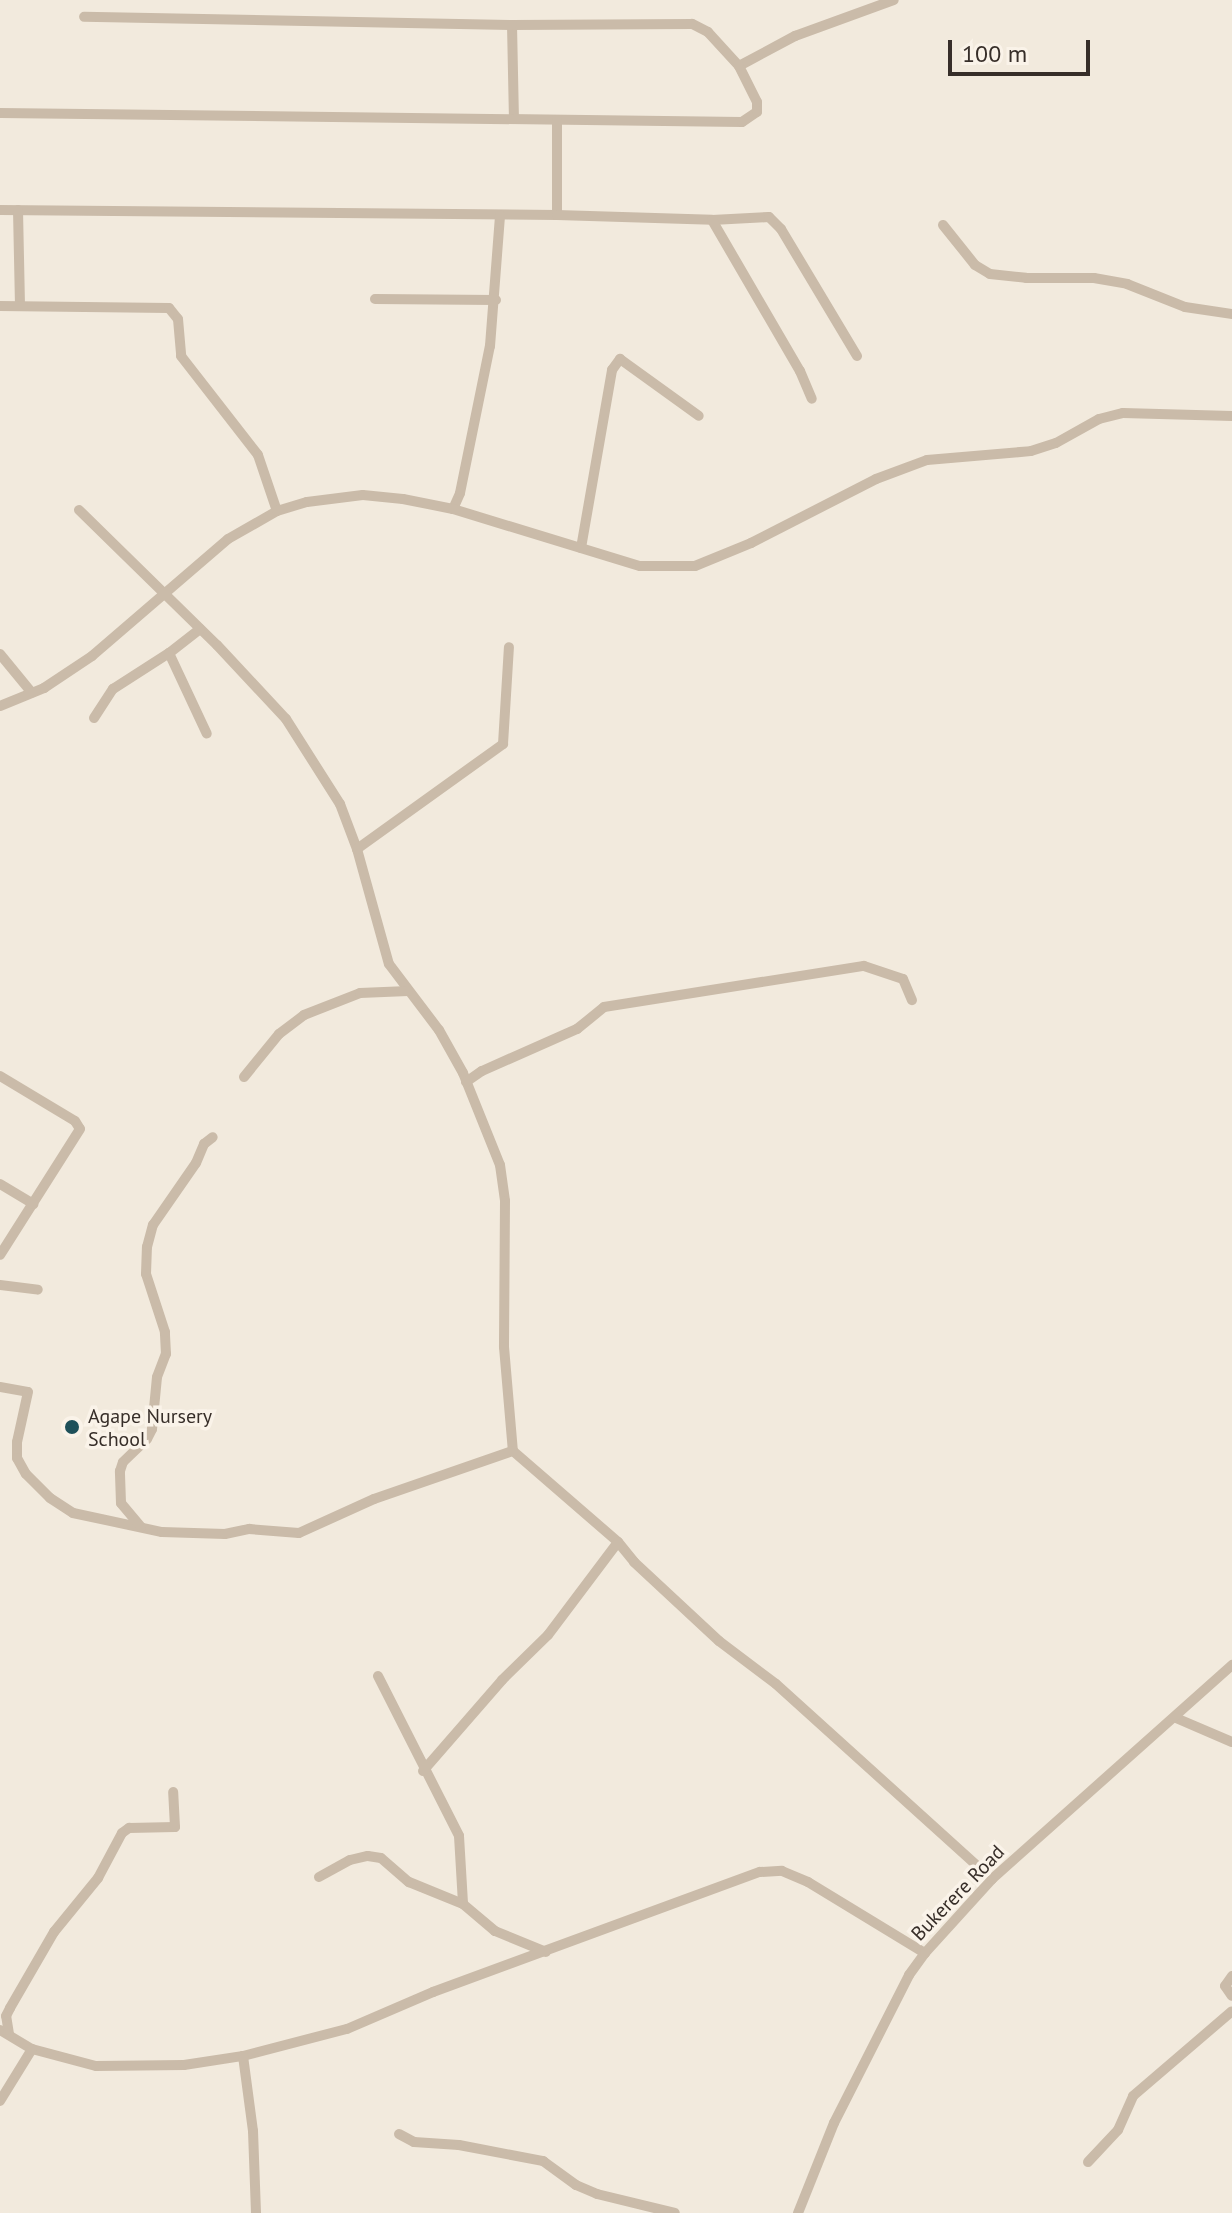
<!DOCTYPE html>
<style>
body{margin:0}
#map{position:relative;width:1232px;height:2213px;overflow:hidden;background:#f2eadd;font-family:"PT Sans",sans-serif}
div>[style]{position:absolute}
.minor>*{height:10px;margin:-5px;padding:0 5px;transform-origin:5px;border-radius:5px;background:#cabba9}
.dots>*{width:22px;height:22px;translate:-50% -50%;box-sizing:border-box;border:4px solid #faf3e9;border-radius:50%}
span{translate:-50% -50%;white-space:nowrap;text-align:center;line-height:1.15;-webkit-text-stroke:7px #faf3e9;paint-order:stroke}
.poi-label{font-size:20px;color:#372e29}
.left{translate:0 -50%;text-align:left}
.street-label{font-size:20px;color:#372e29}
.scale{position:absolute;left:948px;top:40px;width:142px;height:36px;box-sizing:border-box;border:4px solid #372e29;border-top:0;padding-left:10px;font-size:24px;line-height:28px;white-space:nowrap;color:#372e29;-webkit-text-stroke:6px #faf3e9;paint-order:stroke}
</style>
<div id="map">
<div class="minor">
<div style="left:512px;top:25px;width:93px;rotate:88.8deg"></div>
<div style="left:739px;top:66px;width:64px;rotate:-28.2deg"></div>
<div style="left:795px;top:36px;width:105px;rotate:-20deg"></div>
<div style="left:0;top:113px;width:742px;rotate:0.69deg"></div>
<div style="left:742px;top:122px;width:18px;rotate:-34deg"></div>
<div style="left:757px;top:112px;width:10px;rotate:-90deg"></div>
<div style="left:757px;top:102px;width:40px;rotate:-116.6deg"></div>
<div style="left:739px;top:66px;width:46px;rotate:-132.4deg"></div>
<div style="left:708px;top:32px;width:18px;rotate:-153deg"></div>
<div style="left:692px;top:24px;width:180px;rotate:179.7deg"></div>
<div style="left:512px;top:25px;width:428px;rotate:-178.9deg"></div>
<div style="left:557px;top:120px;width:95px;rotate:90deg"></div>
<div style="left:0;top:210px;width:557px;rotate:0.51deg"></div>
<div style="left:557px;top:215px;width:155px;rotate:1.8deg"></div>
<div style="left:712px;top:220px;width:57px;rotate:-3deg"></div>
<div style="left:769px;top:217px;width:17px;rotate:45deg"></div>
<div style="left:781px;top:229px;width:148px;rotate:59.1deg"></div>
<div style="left:18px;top:210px;width:96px;rotate:88.8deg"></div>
<div style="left:712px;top:220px;width:175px;rotate:59.8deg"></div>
<div style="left:800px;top:371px;width:30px;rotate:67deg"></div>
<div style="left:943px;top:225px;width:51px;rotate:51.3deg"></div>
<div style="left:975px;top:265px;width:17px;rotate:31deg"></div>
<div style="left:990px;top:274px;width:36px;rotate:6deg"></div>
<div style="left:1026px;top:278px;width:68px"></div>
<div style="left:1094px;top:278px;width:34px;rotate:10deg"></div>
<div style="left:1127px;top:284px;width:62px;rotate:21.6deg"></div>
<div style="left:1185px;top:307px;width:48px;rotate:8.5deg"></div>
<div style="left:375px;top:299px;width:121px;rotate:0.5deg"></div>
<div style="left:0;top:306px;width:169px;rotate:0.7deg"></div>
<div style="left:169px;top:308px;width:14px;rotate:51deg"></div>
<div style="left:178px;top:319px;width:37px;rotate:85deg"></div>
<div style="left:181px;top:356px;width:125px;rotate:52.1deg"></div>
<div style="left:258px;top:455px;width:59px;rotate:71.3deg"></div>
<div style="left:453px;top:509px;width:17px;rotate:-66deg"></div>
<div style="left:460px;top:493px;width:150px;rotate:-78.5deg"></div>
<div style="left:490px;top:346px;width:131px;rotate:-85.6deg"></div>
<div style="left:79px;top:510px;width:193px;rotate:44.4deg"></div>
<div style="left:217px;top:645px;width:101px;rotate:47deg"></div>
<div style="left:286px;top:719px;width:101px;rotate:57.6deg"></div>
<div style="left:340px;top:804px;width:48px;rotate:69.3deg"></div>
<div style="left:357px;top:849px;width:119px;rotate:74.5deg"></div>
<div style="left:389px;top:964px;width:83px;rotate:52.9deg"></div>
<div style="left:439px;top:1030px;width:49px;rotate:60.8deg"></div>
<div style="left:463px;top:1073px;width:99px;rotate:68.1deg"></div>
<div style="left:500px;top:1165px;width:36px;rotate:82deg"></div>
<div style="left:505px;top:1201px;width:146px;rotate:90.4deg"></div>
<div style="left:504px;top:1347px;width:104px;rotate:85.1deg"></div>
<div style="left:581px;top:548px;width:181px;rotate:-80.1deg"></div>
<div style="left:612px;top:370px;width:14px;rotate:-54deg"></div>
<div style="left:620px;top:359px;width:97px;rotate:35.8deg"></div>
<div style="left:200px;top:629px;width:39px;rotate:142deg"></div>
<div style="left:169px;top:653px;width:89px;rotate:64.9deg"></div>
<div style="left:0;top:654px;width:50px;rotate:50.6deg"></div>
<div style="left:0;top:706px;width:48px;rotate:-22.2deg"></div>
<div style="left:44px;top:688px;width:58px;rotate:-33.7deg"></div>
<div style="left:92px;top:656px;width:179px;rotate:-40.7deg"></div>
<div style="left:228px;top:539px;width:56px;rotate:-29.7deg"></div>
<div style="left:277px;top:511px;width:31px;rotate:-17deg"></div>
<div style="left:307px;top:502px;width:56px;rotate:-7.1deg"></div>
<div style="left:363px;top:495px;width:40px;rotate:5.7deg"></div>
<div style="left:403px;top:499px;width:51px;rotate:11.3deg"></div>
<div style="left:453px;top:509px;width:195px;rotate:17deg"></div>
<div style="left:640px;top:566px;width:55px"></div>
<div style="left:695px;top:566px;width:61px;rotate:-22.3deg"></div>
<div style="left:751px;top:543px;width:140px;rotate:-27.1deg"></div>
<div style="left:876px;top:479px;width:54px;rotate:-20.4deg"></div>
<div style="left:927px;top:460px;width:104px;rotate:-4.9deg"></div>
<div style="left:1031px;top:451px;width:26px;rotate:-18deg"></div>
<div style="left:1056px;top:443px;width:49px;rotate:-29.2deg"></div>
<div style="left:1099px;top:419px;width:25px;rotate:-14deg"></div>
<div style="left:1123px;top:413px;width:109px;rotate:1.6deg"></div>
<div style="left:94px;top:718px;width:35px;rotate:-57deg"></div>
<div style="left:113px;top:689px;width:67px;rotate:-32.7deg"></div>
<div style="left:357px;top:849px;width:180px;rotate:-35.7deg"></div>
<div style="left:503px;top:744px;width:97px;rotate:-86.5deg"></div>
<div style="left:0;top:1076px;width:87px;rotate:31deg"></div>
<div style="left:75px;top:1121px;width:9px;rotate:58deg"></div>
<div style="left:80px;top:1129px;width:149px;rotate:122.4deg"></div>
<div style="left:244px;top:1077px;width:55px;rotate:-50.9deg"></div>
<div style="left:279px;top:1034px;width:31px;rotate:-37deg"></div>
<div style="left:304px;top:1015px;width:60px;rotate:-21.4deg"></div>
<div style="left:360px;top:993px;width:48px;rotate:-2.4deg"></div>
<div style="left:466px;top:1082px;width:19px;rotate:-35deg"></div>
<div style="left:482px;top:1071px;width:104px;rotate:-23.9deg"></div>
<div style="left:577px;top:1029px;width:35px;rotate:-39deg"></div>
<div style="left:604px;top:1007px;width:263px;rotate:-9deg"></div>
<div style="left:864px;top:966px;width:41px;rotate:18.4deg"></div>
<div style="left:903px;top:979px;width:23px;rotate:67deg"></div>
<div style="left:0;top:1184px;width:39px;rotate:31deg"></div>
<div style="left:0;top:1285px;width:38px;rotate:7deg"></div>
<div style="left:0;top:1387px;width:28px;rotate:10deg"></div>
<div style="left:28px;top:1392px;width:51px;rotate:102.4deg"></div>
<div style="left:17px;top:1442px;width:16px;rotate:90deg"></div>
<div style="left:17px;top:1458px;width:18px;rotate:61deg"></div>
<div style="left:26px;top:1474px;width:34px;rotate:45deg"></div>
<div style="left:50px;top:1498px;width:27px;rotate:33deg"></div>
<div style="left:73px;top:1513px;width:91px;rotate:12.1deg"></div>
<div style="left:162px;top:1532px;width:63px;rotate:1.8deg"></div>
<div style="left:225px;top:1534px;width:25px;rotate:-12deg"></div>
<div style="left:249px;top:1529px;width:50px;rotate:4.6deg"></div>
<div style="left:299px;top:1533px;width:82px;rotate:-24.4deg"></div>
<div style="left:374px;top:1499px;width:147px;rotate:-19.1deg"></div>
<div style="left:513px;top:1451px;width:139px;rotate:40.9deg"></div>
<div style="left:618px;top:1542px;width:26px;rotate:51deg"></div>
<div style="left:634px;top:1562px;width:116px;rotate:42.9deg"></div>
<div style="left:719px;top:1641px;width:71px;rotate:37deg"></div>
<div style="left:776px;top:1684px;width:291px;rotate:42.1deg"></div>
<div style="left:141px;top:1527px;width:31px;rotate:-130deg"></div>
<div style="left:121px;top:1503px;width:32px;rotate:-92deg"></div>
<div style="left:120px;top:1471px;width:9px;rotate:-72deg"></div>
<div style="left:123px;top:1462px;width:33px;rotate:-44deg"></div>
<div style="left:147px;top:1439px;width:11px;rotate:-63deg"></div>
<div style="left:152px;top:1429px;width:52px;rotate:-84.5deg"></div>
<div style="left:157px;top:1377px;width:25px;rotate:-69deg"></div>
<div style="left:166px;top:1354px;width:22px;rotate:-93deg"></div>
<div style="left:165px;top:1332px;width:61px;rotate:-108.1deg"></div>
<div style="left:146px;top:1274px;width:27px;rotate:-88deg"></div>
<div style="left:147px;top:1247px;width:23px;rotate:-75deg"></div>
<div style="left:153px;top:1225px;width:75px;rotate:-55.3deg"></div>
<div style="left:196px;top:1163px;width:21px;rotate:-67deg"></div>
<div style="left:204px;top:1144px;width:11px;rotate:-38deg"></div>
<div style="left:378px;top:1676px;width:179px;rotate:63.1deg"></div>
<div style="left:459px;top:1836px;width:68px;rotate:86.6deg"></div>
<div style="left:1176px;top:1718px;width:61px;rotate:23.2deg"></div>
<div style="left:423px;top:1771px;width:121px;rotate:-49deg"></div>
<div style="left:502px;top:1680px;width:64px;rotate:-44.4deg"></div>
<div style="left:548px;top:1635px;width:116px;rotate:-53deg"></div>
<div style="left:319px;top:1877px;width:35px;rotate:-29deg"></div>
<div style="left:350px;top:1860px;width:18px;rotate:-13deg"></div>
<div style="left:368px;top:1856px;width:13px;rotate:9deg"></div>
<div style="left:381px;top:1858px;width:37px;rotate:41deg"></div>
<div style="left:409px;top:1882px;width:58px;rotate:22.2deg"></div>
<div style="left:463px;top:1904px;width:42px;rotate:40.2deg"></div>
<div style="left:495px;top:1931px;width:55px;rotate:22.4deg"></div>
<div style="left:1232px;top:1976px;width:12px;rotate:125deg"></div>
<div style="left:1225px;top:1986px;width:12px;rotate:55deg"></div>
<div style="left:0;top:2030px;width:37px;rotate:31deg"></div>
<div style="left:32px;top:2049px;width:66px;rotate:14.9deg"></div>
<div style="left:96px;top:2066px;width:88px;rotate:-0.7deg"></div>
<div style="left:184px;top:2065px;width:60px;rotate:-8.7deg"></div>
<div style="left:243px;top:2056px;width:107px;rotate:-14.6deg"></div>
<div style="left:347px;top:2029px;width:94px;rotate:-23.3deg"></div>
<div style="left:433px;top:1992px;width:348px;rotate:-20.2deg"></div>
<div style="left:760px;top:1872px;width:22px;rotate:-3deg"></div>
<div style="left:782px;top:1871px;width:28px;rotate:23deg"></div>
<div style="left:808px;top:1882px;width:137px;rotate:31.3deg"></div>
<div style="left:9px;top:2034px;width:18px;rotate:-99deg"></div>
<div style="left:6px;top:2016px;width:9px;rotate:-63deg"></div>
<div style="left:10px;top:2008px;width:88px;rotate:-59.9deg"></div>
<div style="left:54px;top:1932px;width:70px;rotate:-50.8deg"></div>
<div style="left:98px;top:1878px;width:51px;rotate:-61.9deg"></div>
<div style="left:122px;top:1833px;width:9px;rotate:-36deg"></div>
<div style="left:129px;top:1828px;width:46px;rotate:-1.2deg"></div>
<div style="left:175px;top:1827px;width:35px;rotate:-93deg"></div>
<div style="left:243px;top:2056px;width:76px;rotate:82.4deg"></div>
<div style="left:253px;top:2131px;width:82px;rotate:87.9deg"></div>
<div style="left:0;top:2101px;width:61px;rotate:-58.4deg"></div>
<div style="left:399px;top:2134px;width:17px;rotate:28deg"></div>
<div style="left:414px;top:2142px;width:45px;rotate:3.8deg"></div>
<div style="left:459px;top:2145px;width:86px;rotate:10.8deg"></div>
<div style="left:543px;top:2161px;width:41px;rotate:36deg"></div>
<div style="left:576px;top:2185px;width:23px;rotate:23deg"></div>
<div style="left:597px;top:2194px;width:80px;rotate:13.7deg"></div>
<div style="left:1088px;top:2162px;width:44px;rotate:-46.8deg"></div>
<div style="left:1118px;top:2130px;width:37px;rotate:-66deg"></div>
<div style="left:1133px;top:2096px;width:130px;rotate:-40.6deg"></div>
<div style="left:798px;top:2213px;width:97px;rotate:-68.2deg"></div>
<div style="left:834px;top:2123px;width:166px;rotate:-63.1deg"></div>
<div style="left:909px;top:1975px;width:27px;rotate:-54deg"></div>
<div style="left:925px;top:1953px;width:100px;rotate:-47.8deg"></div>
<div style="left:992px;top:1879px;width:322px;rotate:-41.7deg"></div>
</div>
<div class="dots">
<div style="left:72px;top:1427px;background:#1e5059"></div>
</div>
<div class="poi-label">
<span class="left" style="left:88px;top:1428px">Agape Nursery<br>School</span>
</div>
<div class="street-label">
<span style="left:958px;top:1893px;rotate:-46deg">Bukerere Road</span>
</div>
<div class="scale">100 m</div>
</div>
